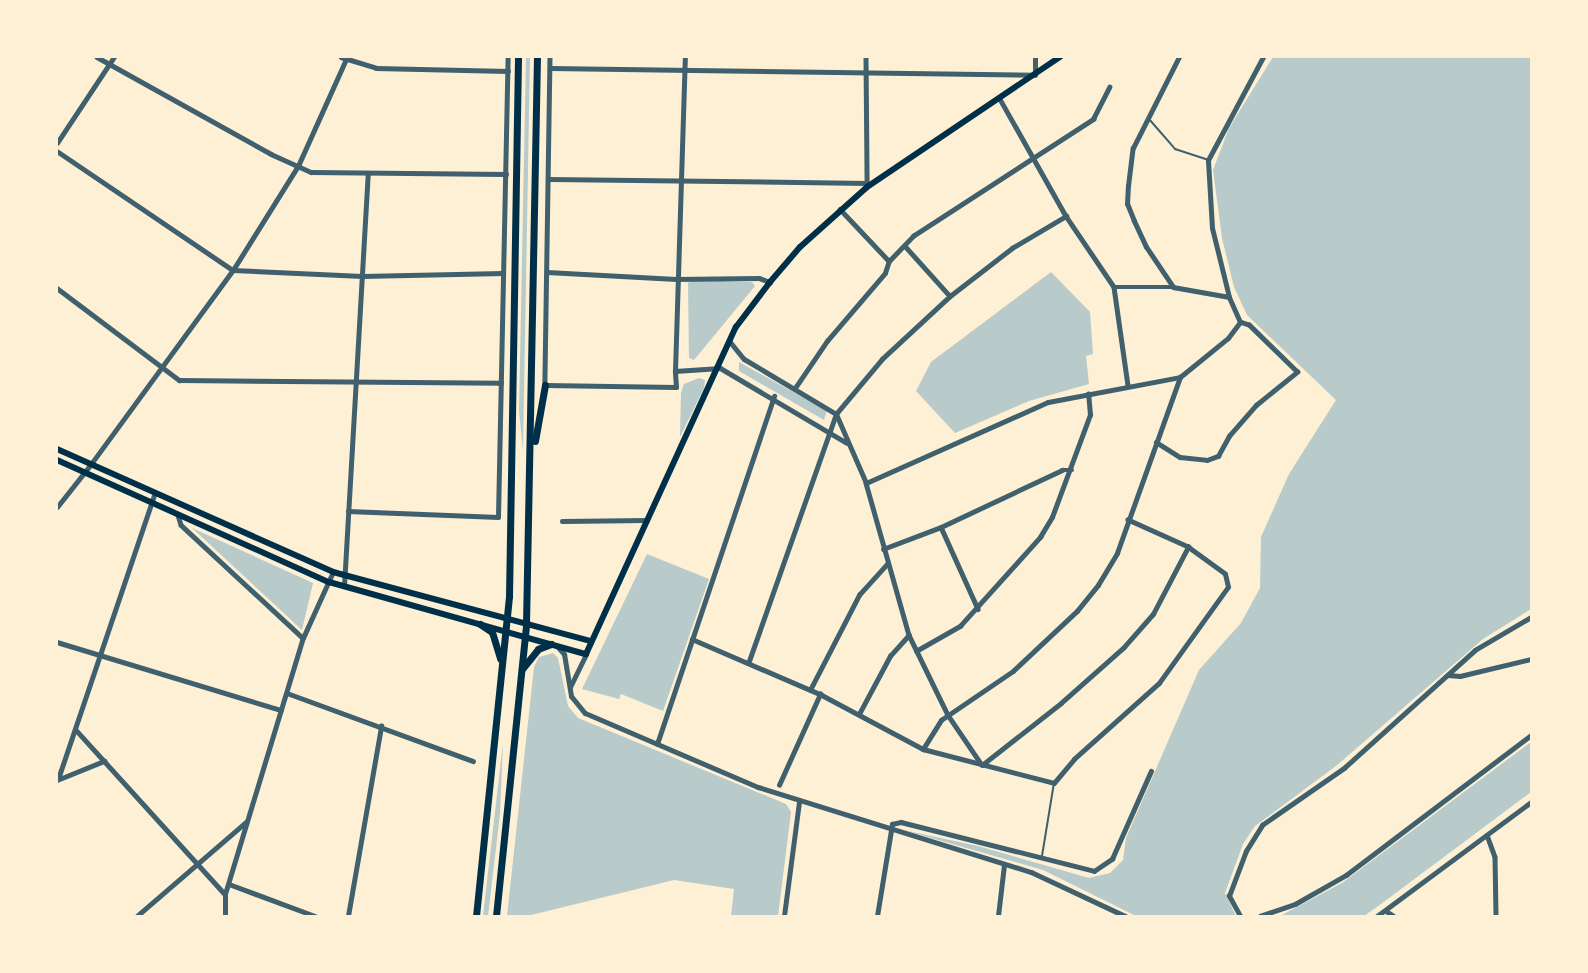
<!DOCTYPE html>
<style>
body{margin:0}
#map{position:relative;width:1588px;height:973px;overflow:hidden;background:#fdf0d5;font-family:Manrope,sans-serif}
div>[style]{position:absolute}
.green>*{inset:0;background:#b9caca}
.service>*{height:2px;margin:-1px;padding:0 1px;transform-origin:1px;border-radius:1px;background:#3f606c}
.minor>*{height:4.5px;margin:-2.25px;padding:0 2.25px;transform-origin:2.25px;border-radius:2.25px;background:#3f606c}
.tertiary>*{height:5px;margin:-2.5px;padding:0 2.5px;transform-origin:2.5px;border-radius:2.5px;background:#3f606c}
.secondary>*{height:6px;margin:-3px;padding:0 3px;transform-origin:3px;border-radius:3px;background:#003049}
.primary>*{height:7px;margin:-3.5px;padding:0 3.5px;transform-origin:3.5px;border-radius:3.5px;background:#003049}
span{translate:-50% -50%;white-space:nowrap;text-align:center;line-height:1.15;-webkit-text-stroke:6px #fdf0d5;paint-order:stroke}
.frame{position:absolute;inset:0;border:58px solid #fdf0d5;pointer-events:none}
</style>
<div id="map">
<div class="green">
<div style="clip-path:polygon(526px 57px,530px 57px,523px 451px,519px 411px)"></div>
<div style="clip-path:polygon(1273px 57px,1531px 57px,1531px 609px,1483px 639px,1336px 766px,1255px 826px,1243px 844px,1225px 893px,1236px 916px,1136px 916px,1043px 870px,903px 830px,978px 846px,1089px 878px,1110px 873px,1123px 860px,1126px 838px,1199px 670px,1241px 623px,1260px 588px,1261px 537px,1289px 474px,1336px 400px,1247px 315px,1234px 287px,1222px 238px,1213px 170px,1229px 128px)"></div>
<div style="clip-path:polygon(1051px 272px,1090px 312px,1093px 354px,1086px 356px,1089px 384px,1029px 401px,955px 433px,916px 391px,931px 362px)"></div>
<div style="clip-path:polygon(692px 280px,752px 282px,755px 286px,694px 360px,689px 358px,688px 283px)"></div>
<div style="clip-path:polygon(739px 362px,827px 411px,824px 420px,739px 371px)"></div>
<div style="clip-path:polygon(699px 378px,705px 380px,704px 388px,680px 437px,681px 393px,684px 384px)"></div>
<div style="clip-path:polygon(192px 528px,313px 583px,302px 630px)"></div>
<div style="clip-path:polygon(647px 554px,709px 579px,663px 711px,621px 694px,619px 699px,582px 689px)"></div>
<div style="clip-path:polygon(553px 653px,558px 658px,568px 706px,578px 718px,786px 804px,791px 812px,778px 916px,731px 916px,734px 889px,674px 880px,527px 916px,507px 916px,534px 667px,539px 657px)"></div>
<div style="clip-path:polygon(1531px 742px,1531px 792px,1381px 904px,1364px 916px,1280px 916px,1342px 883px)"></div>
<div style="clip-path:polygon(503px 743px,500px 814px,488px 916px,483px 916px)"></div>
</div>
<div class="service">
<div style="left:1149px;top:119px;width:40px;rotate:49deg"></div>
<div style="left:1175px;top:149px;width:33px;rotate:18deg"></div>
<div style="left:1042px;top:856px;width:74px;rotate:-80.7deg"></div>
</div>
<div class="minor">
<div style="left:97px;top:57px;width:199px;rotate:29.1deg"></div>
<div style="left:271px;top:154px;width:44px;rotate:24.2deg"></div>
<div style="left:311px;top:172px;width:195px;rotate:0.6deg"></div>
<div style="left:341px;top:57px;width:37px;rotate:17deg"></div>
<div style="left:376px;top:68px;width:132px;rotate:1.3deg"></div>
<div style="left:550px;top:57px;width:328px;rotate:90.9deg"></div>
<div style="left:545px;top:385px;width:131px;rotate:0.9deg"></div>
<div style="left:676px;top:387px;width:16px;rotate:-94deg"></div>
<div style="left:675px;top:371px;width:45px;rotate:-3.8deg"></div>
<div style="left:866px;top:57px;width:127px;rotate:89.5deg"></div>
<div style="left:550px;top:68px;width:485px;rotate:0.8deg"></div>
<div style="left:1035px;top:75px;width:18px;rotate:-90deg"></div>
<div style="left:1000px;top:99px;width:134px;rotate:60.6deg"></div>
<div style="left:1066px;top:216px;width:86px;rotate:55.9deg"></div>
<div style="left:1114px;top:287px;width:99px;rotate:81.9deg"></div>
<div style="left:57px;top:143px;width:103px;rotate:-56.5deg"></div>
<div style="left:57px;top:151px;width:212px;rotate:34.1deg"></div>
<div style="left:233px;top:270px;width:129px;rotate:2.7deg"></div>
<div style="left:362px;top:276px;width:141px;rotate:-1.2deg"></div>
<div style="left:549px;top:179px;width:318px;rotate:0.7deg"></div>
<div style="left:840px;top:209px;width:71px;rotate:46.7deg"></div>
<div style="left:905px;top:246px;width:67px;rotate:48deg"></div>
<div style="left:547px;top:272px;width:129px;rotate:3.1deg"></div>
<div style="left:676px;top:279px;width:83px;rotate:-0.7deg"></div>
<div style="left:759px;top:278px;width:12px;rotate:20deg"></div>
<div style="left:1114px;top:287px;width:59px"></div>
<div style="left:1173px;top:287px;width:57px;rotate:10.1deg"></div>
<div style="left:1173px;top:287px;width:48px;rotate:-124deg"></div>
<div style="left:1146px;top:247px;width:29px;rotate:-115deg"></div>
<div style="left:1134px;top:221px;width:18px;rotate:-112deg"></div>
<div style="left:1127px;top:204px;width:18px;rotate:-87deg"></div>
<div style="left:1128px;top:186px;width:38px;rotate:-83deg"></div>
<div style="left:1133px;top:148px;width:102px;rotate:-63.2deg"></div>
<div style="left:57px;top:288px;width:153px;rotate:37deg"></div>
<div style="left:179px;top:380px;width:322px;rotate:0.5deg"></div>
<div style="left:675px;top:371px;width:314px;rotate:-88.2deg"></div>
<div style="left:795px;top:388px;width:57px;rotate:-55.8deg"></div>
<div style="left:827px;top:341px;width:89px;rotate:-49.5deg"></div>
<div style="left:885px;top:273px;width:13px;rotate:-72deg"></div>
<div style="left:889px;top:261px;width:35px;rotate:-46deg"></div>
<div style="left:913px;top:236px;width:215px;rotate:-33deg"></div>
<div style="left:1093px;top:119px;width:36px;rotate:-63deg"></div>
<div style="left:1156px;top:442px;width:28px;rotate:32deg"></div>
<div style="left:1180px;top:457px;width:27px;rotate:6deg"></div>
<div style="left:1207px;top:460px;width:12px;rotate:-20deg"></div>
<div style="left:1218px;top:456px;width:23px;rotate:-61deg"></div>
<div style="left:1229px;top:436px;width:41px;rotate:-48.9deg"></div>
<div style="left:1256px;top:405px;width:53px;rotate:-38.8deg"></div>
<div style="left:1297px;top:372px;width:67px;rotate:-135.6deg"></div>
<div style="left:1249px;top:325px;width:9px;rotate:-162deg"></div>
<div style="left:91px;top:464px;width:240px;rotate:-53.8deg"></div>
<div style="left:233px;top:270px;width:123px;rotate:-58deg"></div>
<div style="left:298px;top:166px;width:120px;rotate:-65.8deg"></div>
<div style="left:866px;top:483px;width:158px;rotate:74.2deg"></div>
<div style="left:909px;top:635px;width:89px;rotate:64deg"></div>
<div style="left:948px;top:715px;width:60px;rotate:55.8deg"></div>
<div style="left:348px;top:511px;width:150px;rotate:2.3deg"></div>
<div style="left:498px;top:517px;width:460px;rotate:-88.8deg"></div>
<div style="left:178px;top:515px;width:10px;rotate:73deg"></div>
<div style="left:181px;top:525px;width:166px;rotate:42.8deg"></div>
<div style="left:562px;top:521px;width:85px;rotate:-0.7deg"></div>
<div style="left:941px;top:527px;width:90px;rotate:65.7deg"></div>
<div style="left:883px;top:549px;width:62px;rotate:-20.8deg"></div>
<div style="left:941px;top:527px;width:134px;rotate:-25.2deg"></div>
<div style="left:1062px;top:470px;width:10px"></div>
<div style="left:344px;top:586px;width:412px;rotate:-86.7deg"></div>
<div style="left:692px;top:639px;width:139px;rotate:23.3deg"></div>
<div style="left:820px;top:694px;width:117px;rotate:28.1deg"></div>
<div style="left:923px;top:749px;width:135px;rotate:14.5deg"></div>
<div style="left:1054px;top:783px;width:31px;rotate:-50deg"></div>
<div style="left:1074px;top:759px;width:114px;rotate:-41.8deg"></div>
<div style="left:1159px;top:683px;width:118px;rotate:-54.3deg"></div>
<div style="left:1228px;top:587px;width:13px;rotate:-103deg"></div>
<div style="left:1225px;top:574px;width:46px;rotate:-143.9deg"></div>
<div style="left:1188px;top:547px;width:66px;rotate:-155.8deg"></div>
<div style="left:57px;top:642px;width:234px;rotate:16.9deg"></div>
<div style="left:916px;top:651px;width:51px;rotate:-29.6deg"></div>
<div style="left:960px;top:626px;width:120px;rotate:-48deg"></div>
<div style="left:1040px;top:537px;width:23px;rotate:-59deg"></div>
<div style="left:1052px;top:517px;width:109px;rotate:-69.6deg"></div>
<div style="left:1090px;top:415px;width:21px;rotate:-95deg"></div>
<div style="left:749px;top:661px;width:262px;rotate:-70.6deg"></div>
<div style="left:836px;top:414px;width:72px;rotate:-50.1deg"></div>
<div style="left:882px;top:359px;width:93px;rotate:-42.8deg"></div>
<div style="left:950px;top:296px;width:78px;rotate:-37.7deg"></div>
<div style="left:1012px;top:248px;width:63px;rotate:-30.7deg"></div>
<div style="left:1448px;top:675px;width:12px;rotate:5deg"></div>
<div style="left:1460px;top:676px;width:73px;rotate:-13.5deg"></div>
<div style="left:810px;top:690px;width:107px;rotate:-62.7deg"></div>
<div style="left:859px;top:595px;width:42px;rotate:-47.9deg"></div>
<div style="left:287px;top:693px;width:198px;rotate:20.1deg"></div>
<div style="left:859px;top:714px;width:66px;rotate:-61.9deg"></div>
<div style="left:890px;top:656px;width:28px;rotate:-48deg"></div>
<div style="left:77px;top:731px;width:220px;rotate:47.8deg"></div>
<div style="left:657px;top:744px;width:367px;rotate:-71.4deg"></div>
<div style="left:923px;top:749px;width:34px;rotate:-58deg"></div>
<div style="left:941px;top:720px;width:87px;rotate:-34.2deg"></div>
<div style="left:1013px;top:671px;width:88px;rotate:-43.2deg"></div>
<div style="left:1077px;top:611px;width:33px;rotate:-51deg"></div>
<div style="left:1098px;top:585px;width:37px;rotate:-59deg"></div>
<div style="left:1117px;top:553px;width:187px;rotate:-70.3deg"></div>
<div style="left:982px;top:765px;width:100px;rotate:-38.1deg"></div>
<div style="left:1061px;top:703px;width:84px;rotate:-41.6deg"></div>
<div style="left:1124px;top:647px;width:44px;rotate:-48.7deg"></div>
<div style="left:1153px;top:614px;width:76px;rotate:-62.4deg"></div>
<div style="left:58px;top:779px;width:302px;rotate:-71.3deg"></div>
<div style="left:57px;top:780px;width:51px;rotate:-22deg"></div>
<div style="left:779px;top:785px;width:100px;rotate:-65.7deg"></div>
<div style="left:1487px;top:835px;width:23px;rotate:70deg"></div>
<div style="left:1495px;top:857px;width:59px;rotate:89deg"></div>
<div style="left:229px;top:884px;width:92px;rotate:20.4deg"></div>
<div style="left:1386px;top:911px;width:9px;rotate:32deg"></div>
<div style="left:137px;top:916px;width:144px;rotate:-40.8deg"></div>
<div style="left:225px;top:916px;width:22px;rotate:-90deg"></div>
<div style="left:225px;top:894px;width:268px;rotate:-73.1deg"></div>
<div style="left:303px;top:638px;width:72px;rotate:-65.6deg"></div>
<div style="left:348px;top:916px;width:193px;rotate:-80.1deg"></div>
<div style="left:784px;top:916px;width:115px;rotate:-82.5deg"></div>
<div style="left:877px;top:916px;width:93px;rotate:-80.7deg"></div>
<div style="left:892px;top:824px;width:9px;rotate:-13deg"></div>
<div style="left:901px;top:822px;width:199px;rotate:14.2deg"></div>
<div style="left:1094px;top:871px;width:22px;rotate:-34deg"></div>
<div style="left:1112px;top:859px;width:96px;rotate:-66.1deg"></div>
<div style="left:998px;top:916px;width:51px;rotate:-83.3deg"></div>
<div style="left:1240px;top:916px;width:23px;rotate:-119deg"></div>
<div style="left:1229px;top:896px;width:48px;rotate:-69.3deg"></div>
<div style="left:1246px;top:851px;width:31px;rotate:-58deg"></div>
<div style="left:1262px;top:825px;width:100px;rotate:-34.8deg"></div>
<div style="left:1344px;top:768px;width:176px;rotate:-42deg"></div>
<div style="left:1475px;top:650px;width:65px;rotate:-30.5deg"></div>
<div style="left:1260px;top:916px;width:37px;rotate:-19deg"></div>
<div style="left:1295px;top:904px;width:59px;rotate:-29.6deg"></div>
<div style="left:1346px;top:875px;width:232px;rotate:-37.1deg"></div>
<div style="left:1377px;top:916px;width:192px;rotate:-36.5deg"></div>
</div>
<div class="tertiary">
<div style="left:730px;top:342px;width:22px;rotate:51deg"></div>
<div style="left:744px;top:359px;width:107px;rotate:30.9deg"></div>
<div style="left:836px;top:414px;width:75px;rotate:66.5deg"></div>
<div style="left:866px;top:483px;width:199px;rotate:-24deg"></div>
<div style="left:1048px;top:402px;width:134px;rotate:-10.7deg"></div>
<div style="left:1180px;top:377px;width:62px;rotate:-39.1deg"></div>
<div style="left:1228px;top:338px;width:20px;rotate:-53deg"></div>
<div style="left:1240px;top:322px;width:27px;rotate:-114deg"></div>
<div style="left:1229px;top:297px;width:71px;rotate:-103.8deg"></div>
<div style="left:1212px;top:228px;width:68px;rotate:-93.4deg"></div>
<div style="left:1208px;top:160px;width:117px;rotate:-61.9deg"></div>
<div style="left:720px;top:368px;width:147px;rotate:30.6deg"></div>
<div style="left:57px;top:507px;width:55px;rotate:-51.7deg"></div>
<div style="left:557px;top:646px;width:11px;rotate:49deg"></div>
<div style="left:564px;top:654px;width:43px;rotate:80.5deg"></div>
<div style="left:571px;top:696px;width:22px;rotate:51deg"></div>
<div style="left:585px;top:713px;width:188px;rotate:23.2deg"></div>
<div style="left:758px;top:787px;width:286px;rotate:17.3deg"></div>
<div style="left:1031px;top:872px;width:104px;rotate:25.1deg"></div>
<div style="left:570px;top:687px;width:37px;rotate:-64deg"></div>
</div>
<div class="secondary">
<div style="left:57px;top:449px;width:302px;rotate:24deg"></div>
<div style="left:333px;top:572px;width:267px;rotate:15deg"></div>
<div style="left:57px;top:460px;width:298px;rotate:24.2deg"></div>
<div style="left:329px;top:582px;width:267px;rotate:15.7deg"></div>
<div style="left:586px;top:654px;width:360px;rotate:-65.4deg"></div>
<div style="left:736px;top:327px;width:56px;rotate:-52.9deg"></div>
<div style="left:770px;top:282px;width:46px;rotate:-49.4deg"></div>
<div style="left:800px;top:247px;width:90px;rotate:-41.8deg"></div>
<div style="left:867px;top:187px;width:233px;rotate:-34deg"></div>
</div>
<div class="primary">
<div style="left:535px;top:441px;width:57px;rotate:-79.9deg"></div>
<div style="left:480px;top:624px;width:14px;rotate:34deg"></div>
<div style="left:492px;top:632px;width:28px;rotate:73deg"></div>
<div style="left:522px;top:669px;width:26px;rotate:-51deg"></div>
<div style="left:538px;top:649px;width:14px;rotate:-21deg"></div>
<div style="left:476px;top:916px;width:322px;rotate:-84.1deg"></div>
<div style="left:509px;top:596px;width:539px;rotate:-89.04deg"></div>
<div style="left:496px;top:916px;width:294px;rotate:-84.1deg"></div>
<div style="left:526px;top:624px;width:567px;rotate:-88.89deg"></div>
</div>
<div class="frame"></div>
</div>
